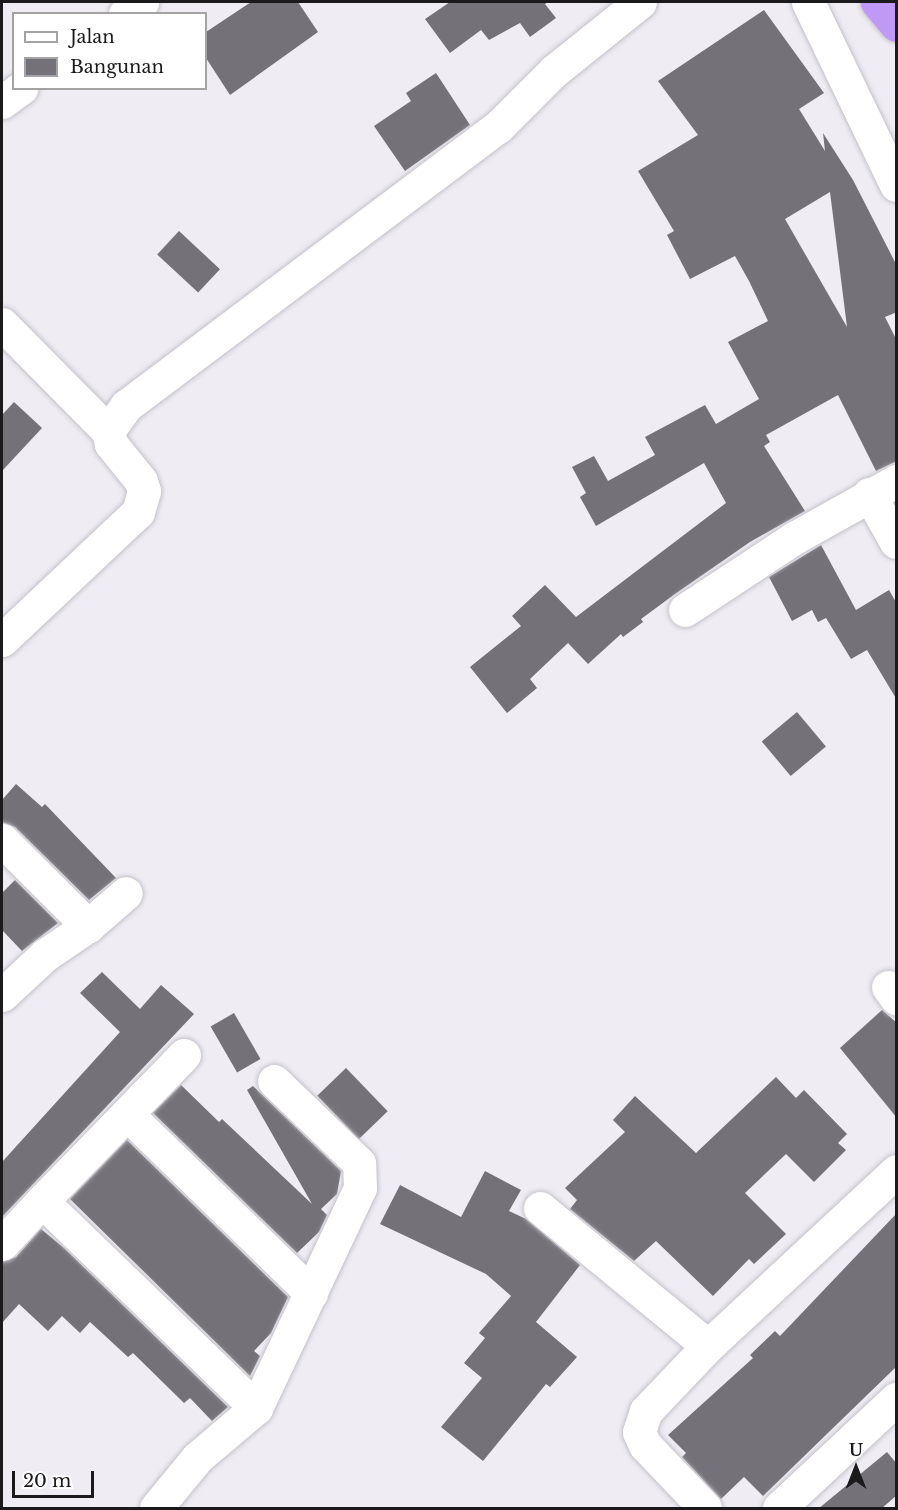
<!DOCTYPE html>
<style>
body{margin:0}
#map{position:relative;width:898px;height:1510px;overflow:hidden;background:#efecf4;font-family:"Libre Baskerville",serif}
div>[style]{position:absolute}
.building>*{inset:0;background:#747178;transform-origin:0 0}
.roads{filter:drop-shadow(0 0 2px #c4c1c9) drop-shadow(0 0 2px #c4c1c9)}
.minor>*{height:33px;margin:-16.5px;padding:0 16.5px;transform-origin:16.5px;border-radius:16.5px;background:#fff}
.highway>*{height:33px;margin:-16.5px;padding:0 16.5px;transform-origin:16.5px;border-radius:16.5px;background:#c098f6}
span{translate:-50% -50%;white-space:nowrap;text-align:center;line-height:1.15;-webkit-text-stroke:5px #fff;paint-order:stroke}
.frame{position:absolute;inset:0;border:3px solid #1a191c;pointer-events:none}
.legend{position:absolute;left:12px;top:12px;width:195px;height:78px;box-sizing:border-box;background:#fff;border:2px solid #a3a3a4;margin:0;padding:8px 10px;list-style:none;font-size:18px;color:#1a191c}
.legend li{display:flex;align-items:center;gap:12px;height:30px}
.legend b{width:30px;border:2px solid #a3a3a4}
.north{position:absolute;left:826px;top:1438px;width:60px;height:60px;-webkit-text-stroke:4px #fff;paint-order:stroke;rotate:0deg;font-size:16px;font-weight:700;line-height:24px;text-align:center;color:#1a191c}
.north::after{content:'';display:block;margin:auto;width:21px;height:27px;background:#1a191c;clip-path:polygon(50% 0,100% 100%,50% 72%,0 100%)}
.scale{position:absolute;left:12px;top:1471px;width:82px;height:27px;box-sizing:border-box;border:3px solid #1a191c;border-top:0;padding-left:8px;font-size:18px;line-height:21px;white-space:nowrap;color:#1a191c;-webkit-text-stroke:4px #fff;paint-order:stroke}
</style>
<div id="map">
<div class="building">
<div style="clip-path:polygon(251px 2px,298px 2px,318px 32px,230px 95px,206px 58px,206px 32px)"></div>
<div style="clip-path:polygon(450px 2px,548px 2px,545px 4px,556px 18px,530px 37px,520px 23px,489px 40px,481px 30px,450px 53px,425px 19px)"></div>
<div style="clip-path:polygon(evenodd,764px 10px,824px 93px,799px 109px,825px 151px,823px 133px,853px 180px,897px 266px,897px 312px,885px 317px,897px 341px,897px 461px,876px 471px,838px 395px,766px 435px,770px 442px,764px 446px,805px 511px,750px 542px,675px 594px,641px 619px,643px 622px,623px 637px,621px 634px,588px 664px,568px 643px,530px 679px,537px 688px,507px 713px,470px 667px,521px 626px,512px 616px,545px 585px,576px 617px,726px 503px,704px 463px,596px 526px,580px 497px,586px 493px,572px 467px,594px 456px,608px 481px,655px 455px,645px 437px,705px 405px,716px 424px,759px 399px,728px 342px,768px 321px,749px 281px,735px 256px,690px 279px,667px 235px,674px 231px,638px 171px,698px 135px,658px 81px,764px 10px,830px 192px,847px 327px,785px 219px,830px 192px)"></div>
<div style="clip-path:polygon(436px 73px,470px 125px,405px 171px,374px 126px,411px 101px,406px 93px)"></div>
<div style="left:179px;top:231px;width:56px;height:32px;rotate:43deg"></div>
<div style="clip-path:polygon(14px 402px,42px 428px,2px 471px,2px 415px)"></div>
<div style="clip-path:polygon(821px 545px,856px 610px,889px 590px,897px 604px,897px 700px,867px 650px,851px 659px,826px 618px,818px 622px,812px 610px,792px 621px,769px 577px)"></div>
<div style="left:797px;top:712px;width:45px;height:46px;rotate:50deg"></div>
<div style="clip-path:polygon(16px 784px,42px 807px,45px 804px,116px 878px,89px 900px,15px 827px,2px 822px,2px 800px)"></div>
<div style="clip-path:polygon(15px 880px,58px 923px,22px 951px,2px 930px,2px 893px)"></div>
<div style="clip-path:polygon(102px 972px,140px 1009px,161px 985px,194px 1014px,2px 1217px,2px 1162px,120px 1032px,80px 993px)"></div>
<div style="clip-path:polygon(882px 1010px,897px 1023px,897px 1118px,840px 1048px)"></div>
<div style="left:234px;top:1013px;width:53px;height:27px;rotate:60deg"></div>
<div style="left:346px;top:1068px;width:60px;height:40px;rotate:46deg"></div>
<div style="clip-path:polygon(776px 1077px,796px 1098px,804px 1090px,847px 1134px,838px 1143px,846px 1150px,814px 1182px,786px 1154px,745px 1193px,786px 1234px,754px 1264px,749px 1259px,713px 1296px,656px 1241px,634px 1261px,570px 1209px,577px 1200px,565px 1188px,625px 1132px,613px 1120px,635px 1096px,696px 1153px)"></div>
<div style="clip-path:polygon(181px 1085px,219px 1122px,222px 1119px,312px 1204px,247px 1090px,253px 1086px,341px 1171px,337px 1194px,321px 1209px,327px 1215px,319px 1232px,297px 1253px,153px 1113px)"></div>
<div style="clip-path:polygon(127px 1140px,288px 1297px,271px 1333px,254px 1351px,260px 1356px,250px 1376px,70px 1199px)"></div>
<div style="clip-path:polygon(485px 1171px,521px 1190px,509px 1211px,526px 1219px,580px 1265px,536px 1322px,577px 1357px,550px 1387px,546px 1384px,483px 1461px,441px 1427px,482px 1378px,464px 1363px,485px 1338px,479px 1333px,511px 1296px,486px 1274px,380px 1224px,400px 1185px,461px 1217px)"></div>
<div style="clip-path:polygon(897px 1213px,897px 1366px,763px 1496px,744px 1477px,721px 1499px,682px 1457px,686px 1453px,668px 1435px,753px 1358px,750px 1355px,775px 1331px,780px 1336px)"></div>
<div style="clip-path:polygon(41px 1229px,64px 1248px,228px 1407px,212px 1421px,190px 1398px,184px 1403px,133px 1353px,128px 1357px,90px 1322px,80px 1333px,62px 1316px,48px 1331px,19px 1304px,2px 1323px,2px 1262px,16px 1257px)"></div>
<div style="clip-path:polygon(887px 1452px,897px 1464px,897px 1495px,881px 1509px,818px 1509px)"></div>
</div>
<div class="roads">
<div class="minor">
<div style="left:808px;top:2px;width:203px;rotate:64.3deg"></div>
<div style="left:125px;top:14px;width:21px;rotate:-35deg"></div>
<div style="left:2px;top:102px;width:24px;rotate:-36deg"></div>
<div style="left:2px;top:324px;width:151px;rotate:45.3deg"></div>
<div style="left:869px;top:494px;width:55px;rotate:60.6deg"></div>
<div style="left:685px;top:610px;width:131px;rotate:-33.4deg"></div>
<div style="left:794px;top:538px;width:117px;rotate:-29.2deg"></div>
<div style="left:2px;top:640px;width:187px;rotate:-43.3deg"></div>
<div style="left:138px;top:512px;width:22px;rotate:-74deg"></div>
<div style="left:144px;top:491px;width:10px;rotate:-107deg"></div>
<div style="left:141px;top:481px;width:48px;rotate:-129deg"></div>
<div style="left:111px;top:444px;width:13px;rotate:-103deg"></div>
<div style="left:108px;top:431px;width:31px;rotate:-54deg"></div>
<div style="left:126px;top:406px;width:465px;rotate:-36.9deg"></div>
<div style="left:498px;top:127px;width:79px;rotate:-45deg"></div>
<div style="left:554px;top:71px;width:110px;rotate:-38.7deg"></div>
<div style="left:2px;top:840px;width:122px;rotate:45deg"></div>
<div style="left:888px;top:987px;width:14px;rotate:54deg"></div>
<div style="left:2px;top:995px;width:59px;rotate:-42.9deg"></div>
<div style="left:45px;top:955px;width:52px;rotate:-34deg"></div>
<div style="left:88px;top:926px;width:50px;rotate:-41deg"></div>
<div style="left:184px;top:1055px;width:204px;rotate:134.2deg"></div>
<div style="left:42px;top:1201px;width:298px;rotate:44deg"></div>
<div style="left:127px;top:1114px;width:257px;rotate:44.2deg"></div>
<div style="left:540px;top:1208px;width:217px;rotate:39.4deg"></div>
<div style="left:2px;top:1244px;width:59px;rotate:-47.1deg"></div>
<div style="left:156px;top:1508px;width:65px;rotate:-50.6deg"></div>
<div style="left:197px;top:1458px;width:77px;rotate:-40.3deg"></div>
<div style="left:256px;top:1408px;width:243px;rotate:-64.7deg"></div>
<div style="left:360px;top:1188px;width:25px;rotate:-92deg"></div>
<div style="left:359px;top:1163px;width:118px;rotate:-136deg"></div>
<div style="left:705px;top:1508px;width:87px;rotate:-133.6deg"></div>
<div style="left:645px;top:1445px;width:14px;rotate:-115deg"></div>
<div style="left:639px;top:1432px;width:22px;rotate:-72deg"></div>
<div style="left:646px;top:1411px;width:90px;rotate:-46.4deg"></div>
<div style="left:708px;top:1346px;width:257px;rotate:-42.9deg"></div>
<div style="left:779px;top:1508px;width:160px;rotate:-43deg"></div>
</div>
<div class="highway">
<div style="left:877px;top:2px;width:30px;rotate:50deg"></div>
</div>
</div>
<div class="frame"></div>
<ul class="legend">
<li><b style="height:8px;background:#fff"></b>Jalan</li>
<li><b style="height:16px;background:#747178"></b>Bangunan</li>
</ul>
<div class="north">U</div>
<div class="scale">20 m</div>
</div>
